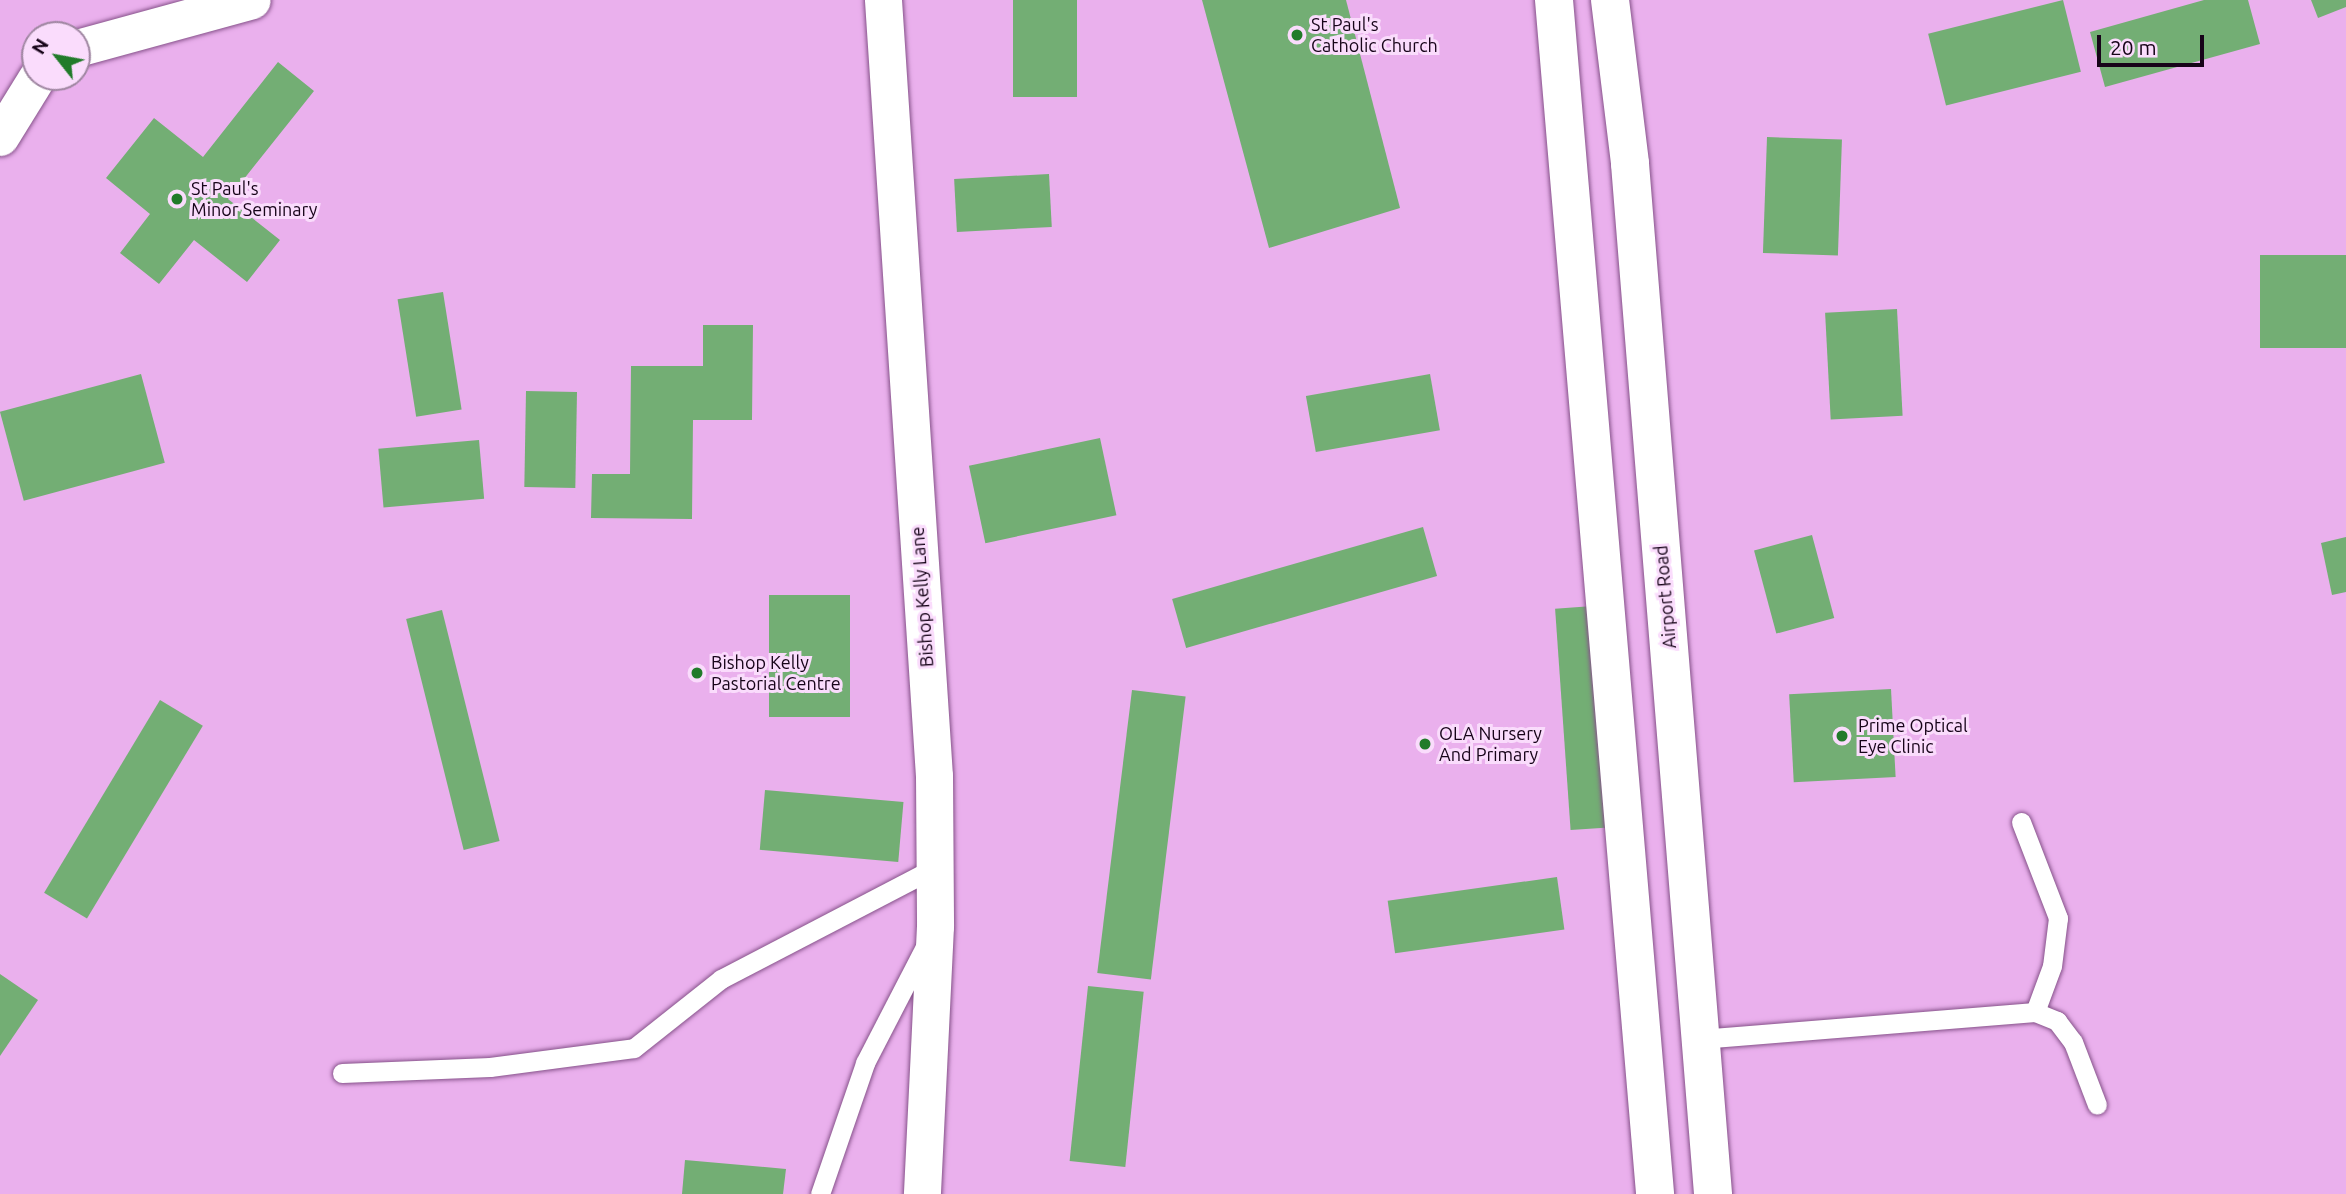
<!DOCTYPE html>
<style>
body{margin:0}
#map{position:relative;width:2346px;height:1194px;overflow:hidden;background:#eab0ed;font-family:Ubuntu,sans-serif}
div>[style]{position:absolute}
.building>*{inset:0;background:#73ae74;transform-origin:0 0}
.roads{filter:drop-shadow(0 0 2px #86528a) drop-shadow(0 0 2px #86528a)}
.lane>*{height:19px;margin:-9.5px;padding:0 9.5px;transform-origin:9.5px;border-radius:9.5px;background:#fff}
.street>*{height:37px;margin:-18.5px;padding:0 18.5px;transform-origin:18.5px;border-radius:18.5px;background:#fff}
.secondary>*{height:38px;margin:-19px;padding:0 19px;transform-origin:19px;border-radius:19px;background:#fff}
.dots>*{width:19px;height:19px;translate:-50% -50%;box-sizing:border-box;border:4px solid #fadcfc;border-radius:50%}
span{translate:-50% -50%;white-space:nowrap;text-align:center;line-height:1.15;-webkit-text-stroke:6px #fadcfc;paint-order:stroke}
.poi-label{font-size:18px;color:#170419}
.left{translate:0 -50%;text-align:left}
.street-label{font-size:18px;color:#170419}
.north{position:absolute;left:21px;top:21px;width:70px;height:70px;box-sizing:border-box;background:#fadcfc;border:2px solid #9f86a1;border-radius:50%;rotate:301deg;font-size:19px;font-weight:700;line-height:28px;text-align:center;color:#170419}
.north::after{content:'';display:block;margin:auto;width:24px;height:32px;background:#217b2a;clip-path:polygon(50% 0,100% 100%,50% 72%,0 100%)}
.scale{position:absolute;left:2097px;top:35px;width:107px;height:32px;box-sizing:border-box;border:4px solid #170419;border-top:0;padding-left:9px;font-size:21px;line-height:24px;white-space:nowrap;color:#170419;-webkit-text-stroke:5px #fadcfc;paint-order:stroke}
</style>
<div id="map">
<div class="building">
<div style="left:1013px;top:0;width:64px;height:97px"></div>
<div style="clip-path:polygon(1202px 0,1346px 0,1400px 208px,1269px 248px)"></div>
<div style="left:2063px;top:0;width:74px;height:139px;rotate:76deg"></div>
<div style="clip-path:polygon(2204px 0,2248px 0,2260px 44px,2105px 87px,2090px 32px)"></div>
<div style="clip-path:polygon(2311px 0,2346px 0,2346px 7px,2318px 18px)"></div>
<div style="clip-path:polygon(278px 62px,314px 91px,228px 199px,280px 240px,247px 282px,194px 240px,159px 284px,120px 253px,150px 214px,106px 178px,154px 118px,203px 157px)"></div>
<div style="left:1767px;top:137px;width:75px;height:116px;rotate:2deg"></div>
<div style="left:1049px;top:174px;width:53px;height:95px;rotate:87deg"></div>
<div style="left:2346px;top:255px;width:93px;height:86px;rotate:90deg"></div>
<div style="left:443px;top:292px;width:119px;height:46px;rotate:81deg"></div>
<div style="left:1897px;top:309px;width:107px;height:72px;rotate:87deg"></div>
<div style="clip-path:polygon(703px 325px,753px 325px,752px 420px,693px 420px,692px 519px,591px 518px,592px 474px,630px 474px,631px 366px,703px 366px)"></div>
<div style="left:141px;top:374px;width:92px;height:146px;rotate:75deg"></div>
<div style="left:1430px;top:374px;width:57px;height:126px;rotate:80deg"></div>
<div style="left:526px;top:391px;width:51px;height:96px;rotate:1deg"></div>
<div style="left:1100px;top:438px;width:79px;height:134px;rotate:78deg"></div>
<div style="left:479px;top:440px;width:59px;height:101px;rotate:85deg"></div>
<div style="left:1423px;top:527px;width:51px;height:261px;rotate:74deg"></div>
<div style="left:1812px;top:535px;width:86px;height:60px;rotate:75deg"></div>
<div style="clip-path:polygon(2346px 537px,2346px 592px,2332px 595px,2321px 543px)"></div>
<div style="left:769px;top:595px;width:81px;height:122px"></div>
<div style="left:1593px;top:606px;width:222px;height:38px;rotate:86deg"></div>
<div style="left:442px;top:610px;width:238px;height:37px;rotate:76deg"></div>
<div style="left:1891px;top:689px;width:88px;height:102px;rotate:87deg"></div>
<div style="left:1132px;top:690px;width:54px;height:285px;rotate:7deg"></div>
<div style="left:160px;top:700px;width:50px;height:225px;rotate:31deg"></div>
<div style="left:765px;top:790px;width:139px;height:60px;rotate:5deg"></div>
<div style="left:1557px;top:877px;width:53px;height:171px;rotate:82deg"></div>
<div style="clip-path:polygon(0 974px,38px 1000px,0 1056px)"></div>
<div style="left:1088px;top:986px;width:56px;height:176px;rotate:6deg"></div>
<div style="clip-path:polygon(685px 1160px,786px 1169px,783px 1194px,682px 1194px)"></div>
</div>
<div class="roads">
<div class="lane">
<div style="left:2021px;top:822px;width:103px;rotate:68.9deg"></div>
<div style="left:2058px;top:918px;width:48px;rotate:97.1deg"></div>
<div style="left:2052px;top:966px;width:49px;rotate:110.3deg"></div>
<div style="left:1700px;top:1039px;width:336px;rotate:-4.6deg"></div>
<div style="left:2035px;top:1012px;width:24px;rotate:22deg"></div>
<div style="left:2057px;top:1021px;width:26px;rotate:53deg"></div>
<div style="left:2073px;top:1042px;width:67px;rotate:69.1deg"></div>
<div style="left:342px;top:1073px;width:148px;rotate:-2.3deg"></div>
<div style="left:490px;top:1067px;width:145px;rotate:-7.5deg"></div>
<div style="left:634px;top:1048px;width:111px;rotate:-38.4deg"></div>
<div style="left:721px;top:979px;width:240px;rotate:-27.5deg"></div>
<div style="left:820px;top:1194px;width:139px;rotate:-71deg"></div>
<div style="left:865px;top:1063px;width:133px;rotate:-62.7deg"></div>
</div>
<div class="street">
<div style="left:883px;top:0;width:778px;rotate:86.24deg"></div>
<div style="left:934px;top:776px;width:150px;rotate:89.6deg"></div>
<div style="left:935px;top:926px;width:268px;rotate:92.8deg"></div>
<div style="left:77px;top:48px;width:181px;rotate:-15.3deg"></div>
<div style="left:0;top:137px;width:70px;rotate:-58.3deg"></div>
</div>
<div class="secondary">
<div style="left:1554px;top:0;width:1198px;rotate:85.16deg"></div>
<div style="left:1610px;top:0;width:165px;rotate:83deg"></div>
<div style="left:1630px;top:164px;width:1033px;rotate:85.39deg"></div>
</div>
</div>
<div class="dots">
<div style="left:1297px;top:35px;background:#217b2a"></div>
<div style="left:177px;top:199px;background:#217b2a"></div>
<div style="left:697px;top:673px;background:#217b2a"></div>
<div style="left:1842px;top:736px;background:#217b2a"></div>
<div style="left:1425px;top:744px;background:#217b2a"></div>
</div>
<div class="poi-label">
<span class="left" style="left:1311px;top:35px">St Paul's<br>Catholic Church</span>
<span class="left" style="left:191px;top:199px">St Paul's<br>Minor Seminary</span>
<span class="left" style="left:711px;top:673px">Bishop Kelly<br>Pastorial Centre</span>
<span class="left" style="left:1858px;top:736px">Prime Optical<br>Eye Clinic</span>
<span class="left" style="left:1439px;top:744px">OLA Nursery<br>And Primary</span>
</div>
<div class="street-label">
<span style="left:922px;top:597px;rotate:-94deg">Bishop Kelly Lane</span>
<span style="left:1665px;top:597px;rotate:-95deg">Airport Road</span>
</div>
<div class="north">N</div>
<div class="scale">20 m</div>
</div>
